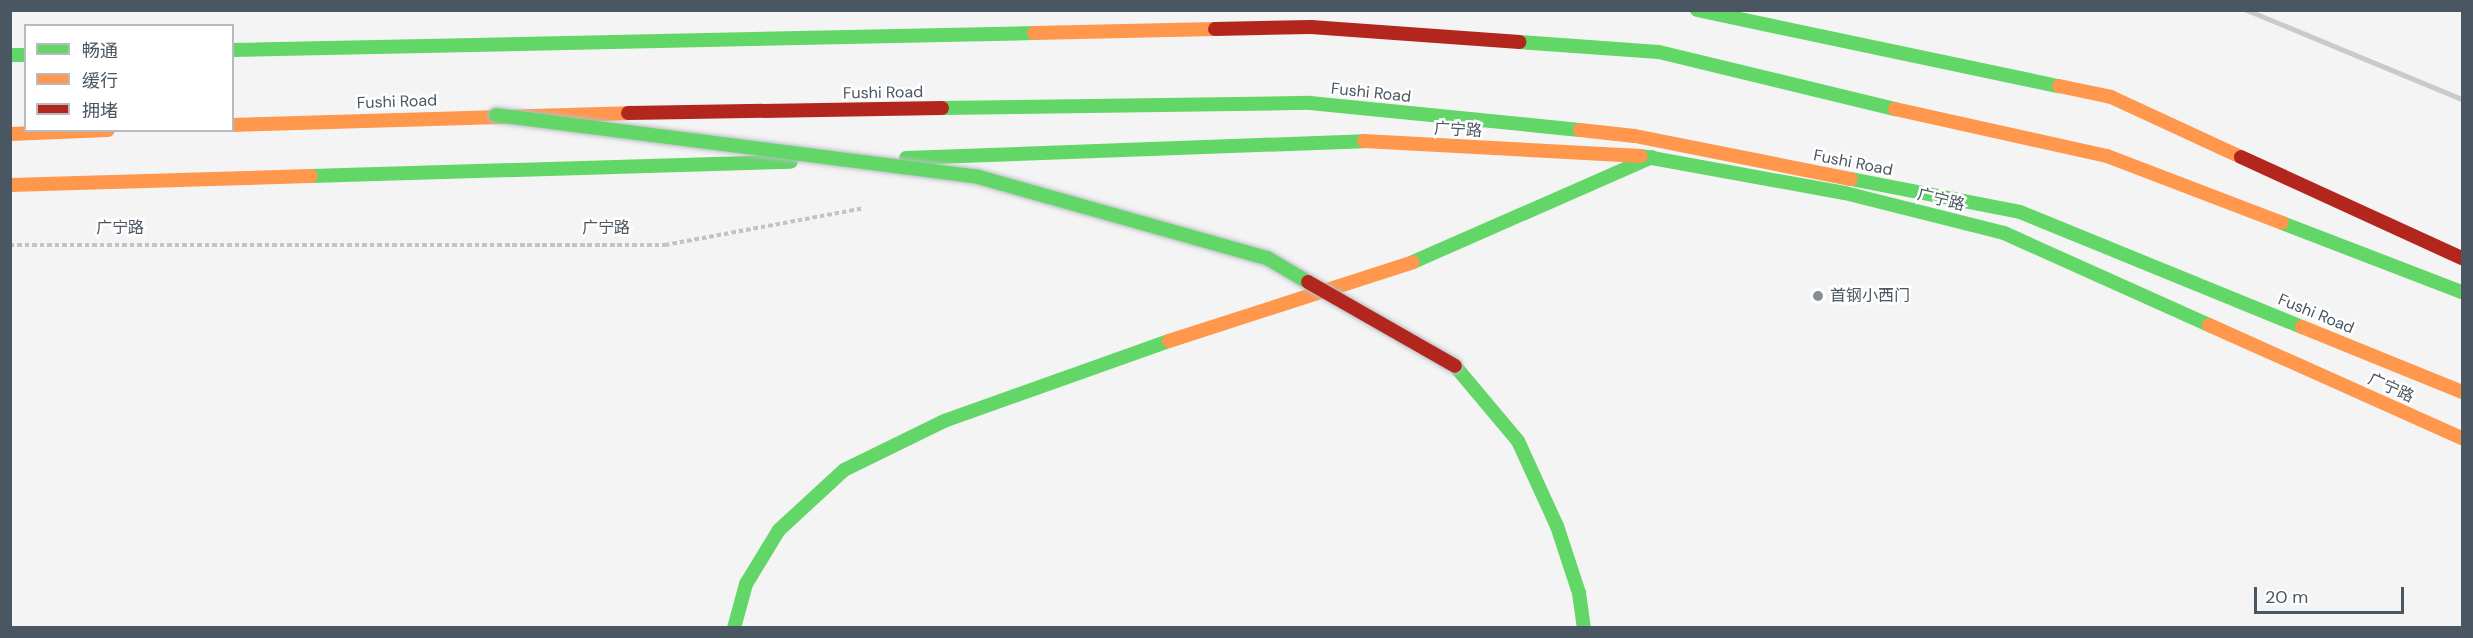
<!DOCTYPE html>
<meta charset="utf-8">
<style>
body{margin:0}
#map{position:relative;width:2473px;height:638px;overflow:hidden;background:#f4f4f4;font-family:"DM Sans","Noto Sans SC",sans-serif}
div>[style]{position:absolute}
.path>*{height:4px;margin-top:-2px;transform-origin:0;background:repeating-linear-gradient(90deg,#bcc7c4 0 4.5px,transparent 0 7.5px)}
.fast>*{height:14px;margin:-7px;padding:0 7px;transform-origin:7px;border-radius:7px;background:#63d668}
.slow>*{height:14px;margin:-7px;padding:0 7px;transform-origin:7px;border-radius:7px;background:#ff974d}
.jam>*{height:14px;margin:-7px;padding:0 7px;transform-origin:7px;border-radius:7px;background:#b3261e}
.rail>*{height:4.5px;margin:-2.25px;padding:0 2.25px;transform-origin:2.25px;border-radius:2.25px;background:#c9cacc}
.bridges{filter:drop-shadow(0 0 2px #b9bec3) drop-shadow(0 0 2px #b9bec3)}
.fast-bridge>*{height:14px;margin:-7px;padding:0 7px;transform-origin:7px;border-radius:7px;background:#63d668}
.jam-bridge>*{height:14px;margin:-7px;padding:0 7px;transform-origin:7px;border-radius:7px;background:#b3261e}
.dots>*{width:16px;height:16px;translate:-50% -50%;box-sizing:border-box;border:3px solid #fff;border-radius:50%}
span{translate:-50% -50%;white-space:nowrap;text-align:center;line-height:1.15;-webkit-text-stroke:5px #fff;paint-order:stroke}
.street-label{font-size:16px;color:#4a5661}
.poi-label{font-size:16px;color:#4a5661}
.left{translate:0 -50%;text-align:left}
.frame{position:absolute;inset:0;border:12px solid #4a5661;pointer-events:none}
.legend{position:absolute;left:24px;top:24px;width:210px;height:108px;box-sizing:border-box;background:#fff;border:2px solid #b7bbc0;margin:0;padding:8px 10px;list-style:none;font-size:18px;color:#4a5661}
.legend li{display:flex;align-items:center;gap:12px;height:30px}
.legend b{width:30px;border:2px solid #b7bbc0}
.scale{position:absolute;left:2254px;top:587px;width:150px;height:27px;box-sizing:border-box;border:3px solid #4a5661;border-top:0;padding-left:8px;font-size:18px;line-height:21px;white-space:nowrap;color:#4a5661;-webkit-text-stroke:4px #fff;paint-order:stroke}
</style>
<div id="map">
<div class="path">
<div style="left:10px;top:245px;width:655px"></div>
<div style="left:665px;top:245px;width:202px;rotate:-10.5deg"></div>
</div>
<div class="fast">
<div style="left:1697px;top:10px;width:370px;rotate:11.9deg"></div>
<div style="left:1519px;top:42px;width:140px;rotate:4.1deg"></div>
<div style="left:1659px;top:52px;width:243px;rotate:13.6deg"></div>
<div style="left:232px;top:50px;width:802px;rotate:-1.21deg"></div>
<div style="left:10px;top:55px;width:16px"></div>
<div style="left:942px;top:108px;width:368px;rotate:-0.8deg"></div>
<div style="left:1310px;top:103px;width:271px;rotate:5.7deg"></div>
<div style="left:1641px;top:156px;width:207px;rotate:10.3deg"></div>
<div style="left:1845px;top:193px;width:164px;rotate:14.1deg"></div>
<div style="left:2004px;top:233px;width:225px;rotate:24.2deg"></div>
<div style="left:906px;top:158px;width:458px;rotate:-2.1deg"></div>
<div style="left:311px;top:176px;width:480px;rotate:-1.7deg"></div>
<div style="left:1851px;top:179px;width:172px;rotate:11deg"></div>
<div style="left:2020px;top:212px;width:305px;rotate:22.2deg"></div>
<div style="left:2282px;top:223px;width:193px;rotate:21deg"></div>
<div style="left:1413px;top:262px;width:261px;rotate:-23.7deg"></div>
<div style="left:1455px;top:366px;width:98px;rotate:50deg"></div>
<div style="left:1518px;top:441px;width:94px;rotate:65.4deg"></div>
<div style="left:1557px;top:526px;width:71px;rotate:71.8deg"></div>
<div style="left:1579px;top:593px;width:35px;rotate:82deg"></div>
<div style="left:734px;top:628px;width:46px;rotate:-74.7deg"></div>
<div style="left:746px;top:584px;width:63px;rotate:-58.6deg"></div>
<div style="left:779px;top:530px;width:88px;rotate:-42.7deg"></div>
<div style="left:844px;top:470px;width:111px;rotate:-26.1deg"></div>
<div style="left:944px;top:421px;width:239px;rotate:-19.6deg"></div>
</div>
<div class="slow">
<div style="left:1034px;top:33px;width:181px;rotate:-1.3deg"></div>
<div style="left:2059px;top:86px;width:53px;rotate:11.9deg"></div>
<div style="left:2111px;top:97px;width:143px;rotate:24.8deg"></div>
<div style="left:1895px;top:109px;width:217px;rotate:12.5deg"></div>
<div style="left:2107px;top:156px;width:187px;rotate:20.9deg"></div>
<div style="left:232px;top:125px;width:396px;rotate:-1.7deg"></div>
<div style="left:1580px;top:130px;width:55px;rotate:6.2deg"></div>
<div style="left:1635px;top:136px;width:220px;rotate:11.3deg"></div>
<div style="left:10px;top:134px;width:98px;rotate:-2.3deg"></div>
<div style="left:1364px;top:141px;width:277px;rotate:3.1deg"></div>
<div style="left:10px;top:185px;width:301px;rotate:-1.7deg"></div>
<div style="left:2209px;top:325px;width:277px;rotate:24.1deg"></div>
<div style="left:2302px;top:327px;width:173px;rotate:22.1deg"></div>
<div style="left:1169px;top:341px;width:256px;rotate:-17.9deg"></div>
</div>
<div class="jam">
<div style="left:1215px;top:29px;width:96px;rotate:-1.2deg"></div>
<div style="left:1311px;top:27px;width:209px;rotate:4.1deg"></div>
<div style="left:628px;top:113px;width:314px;rotate:-0.9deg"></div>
<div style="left:2241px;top:157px;width:243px;rotate:24.6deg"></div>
</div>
<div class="rail">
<div style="left:2247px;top:10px;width:233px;rotate:22.5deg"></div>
</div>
<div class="bridges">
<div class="fast-bridge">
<div style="left:496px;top:115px;width:486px;rotate:7.3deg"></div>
<div style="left:978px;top:177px;width:300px;rotate:15.7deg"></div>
<div style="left:1267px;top:258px;width:48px;rotate:30.3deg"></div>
</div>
<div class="jam-bridge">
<div style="left:1308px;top:282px;width:169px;rotate:29.7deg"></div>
</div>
</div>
<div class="dots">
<div style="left:1818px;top:296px;background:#868d94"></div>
</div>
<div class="street-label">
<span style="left:883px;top:93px;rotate:-1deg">Fushi Road</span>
<span style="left:1371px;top:93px;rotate:6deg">Fushi Road</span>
<span style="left:397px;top:102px;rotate:-2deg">Fushi Road</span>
<span style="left:1458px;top:130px;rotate:3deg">广宁路</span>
<span style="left:1853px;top:163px;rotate:11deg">Fushi Road</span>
<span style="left:1941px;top:200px;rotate:14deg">广宁路</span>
<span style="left:120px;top:228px">广宁路</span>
<span style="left:606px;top:228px">广宁路</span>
<span style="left:2316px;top:314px;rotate:22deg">Fushi Road</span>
<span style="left:2391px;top:388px;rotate:24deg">广宁路</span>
</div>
<div class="poi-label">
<span class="left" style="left:1830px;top:296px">首钢小西门</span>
</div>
<div class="frame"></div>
<ul class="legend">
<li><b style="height:8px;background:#63d668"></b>畅通</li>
<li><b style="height:8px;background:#ff974d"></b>缓行</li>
<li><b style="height:8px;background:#b3261e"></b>拥堵</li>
</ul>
<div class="scale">20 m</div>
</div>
